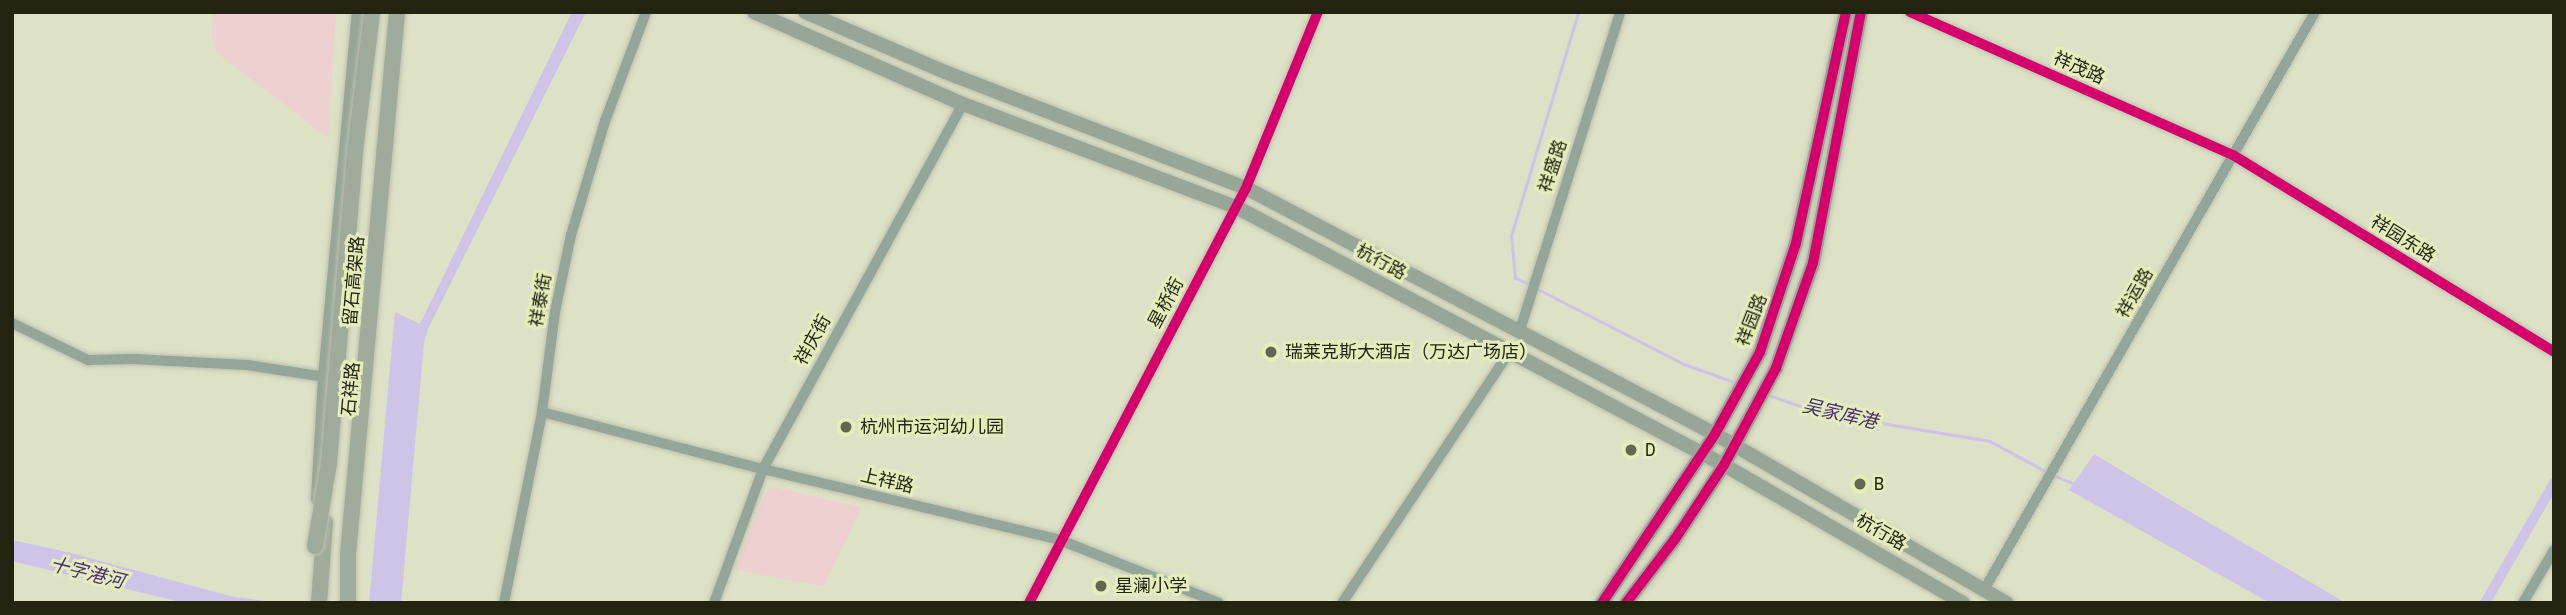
<!DOCTYPE html>
<meta charset="utf-8">
<style>
body{margin:0}
#map{position:relative;width:2566px;height:615px;overflow:hidden;background:#dde1c6;font-family:"Archivo Narrow","Noto Sans SC",sans-serif}
div>[style]{position:absolute}
.green>*{inset:0;background:#edd0cf}
.water>*{inset:0;background:#cdc4e8}
.stream>*{height:2.5px;margin:-1.25px;padding:0 1.25px;transform-origin:1.25px;border-radius:1.25px;background:#cdc4e8}
.canal>*{height:10px;margin:-5px;padding:0 5px;transform-origin:5px;border-radius:5px;background:#cdc4e8}
.roads{filter:drop-shadow(0 0 2px #bdc0ac) drop-shadow(0 0 2px #bdc0ac)}
.minor>*{height:10px;margin:-5px;padding:0 5px;transform-origin:5px;border-radius:5px;background:#94a599}
.major>*{height:14px;margin:-7px;padding:0 7px;transform-origin:7px;border-radius:7px;background:#98a697}
.highway>*{height:16px;margin:-8px;padding:0 8px;transform-origin:8px;border-radius:8px;background:#a1ab9b}
.bridges{filter:drop-shadow(0 0 2px #bdc0ac) drop-shadow(0 0 2px #bdc0ac)}
.highway-bridge>*{height:16px;margin:-8px;padding:0 8px;transform-origin:8px;border-radius:8px;background:#a1ab9b}
.cycleway>*{height:10px;margin:-5px;padding:0 5px;transform-origin:5px;border-radius:5px;background:#d6006c}
.dots>*{width:19px;height:19px;translate:-50% -50%;box-sizing:border-box;border:4px solid #e5edba;border-radius:50%}
span{translate:-50% -50%;white-space:nowrap;text-align:center;line-height:1.15;-webkit-text-stroke:6px #e5edba;paint-order:stroke}
.street-label{font-size:18px;color:#222411}
.poi-label{font-size:18px;color:#222411}
.left{translate:0 -50%;text-align:left}
.water-label{font-size:19px;color:#462f77;font-style:italic}
.frame{position:absolute;inset:0;border:14px solid #222411;pointer-events:none}
</style>
<div id="map">
<div class="green">
<div style="clip-path:polygon(213px 12px,336px 12px,328px 138px,216px 52px,212px 38px)"></div>
<div style="clip-path:polygon(772px 487px,861px 507px,824px 586px,735px 570px,765px 494px)"></div>
</div>
<div class="water">
<div style="clip-path:polygon(572px 12px,586px 12px,428px 329px,424px 343px,401px 603px,369px 603px,395px 312px,420px 324px)"></div>
<div style="clip-path:polygon(2094px 454px,2177px 504px,2346px 603px,2270px 603px,2069px 490px)"></div>
<div style="clip-path:polygon(12px 540px,71px 553px,234px 597px,284px 603px,184px 603px,12px 561px)"></div>
</div>
<div class="stream">
<div style="left:1532px;top:286px;width:19px;rotate:-155deg"></div>
<div style="left:1515px;top:278px;width:42px;rotate:-95.4deg"></div>
<div style="left:1511px;top:236px;width:234px;rotate:-73.3deg"></div>
<div style="left:1538px;top:289px;width:164px;rotate:27.2deg"></div>
<div style="left:1684px;top:364px;width:56px;rotate:19.7deg"></div>
<div style="left:1766px;top:394px;width:58px;rotate:19.1deg"></div>
<div style="left:1821px;top:413px;width:171px;rotate:9.4deg"></div>
<div style="left:1990px;top:441px;width:65px;rotate:28.5deg"></div>
<div style="left:2053px;top:475px;width:25px;rotate:23deg"></div>
</div>
<div class="canal">
<div style="left:2485px;top:603px;width:138px;rotate:-60.1deg"></div>
</div>
<div class="roads">
<div class="minor">
<div style="left:1910px;top:12px;width:353px;rotate:23.9deg"></div>
<div style="left:2233px;top:155px;width:377px;rotate:31.5deg"></div>
<div style="left:12px;top:323px;width:85px;rotate:26deg"></div>
<div style="left:88px;top:360px;width:46px;rotate:-1.2deg"></div>
<div style="left:134px;top:359px;width:113px;rotate:3deg"></div>
<div style="left:247px;top:365px;width:79px;rotate:8.7deg"></div>
<div style="left:1520px;top:330px;width:333px;rotate:-72.5deg"></div>
<div style="left:542px;top:412px;width:228px;rotate:14.5deg"></div>
<div style="left:763px;top:469px;width:305px;rotate:13.4deg"></div>
<div style="left:1060px;top:540px;width:171px;rotate:21.6deg"></div>
<div style="left:1984px;top:590px;width:666px;rotate:-60.2deg"></div>
<div style="left:504px;top:603px;width:195px;rotate:-78.7deg"></div>
<div style="left:542px;top:412px;width:101px;rotate:-82.6deg"></div>
<div style="left:555px;top:312px;width:79px;rotate:-78.3deg"></div>
<div style="left:571px;top:235px;width:119px;rotate:-73.4deg"></div>
<div style="left:605px;top:121px;width:116px;rotate:-69.4deg"></div>
<div style="left:714px;top:603px;width:143px;rotate:-69.9deg"></div>
<div style="left:763px;top:469px;width:416px;rotate:-61.3deg"></div>
<div style="left:1029px;top:603px;width:468px;rotate:-62.4deg"></div>
<div style="left:1246px;top:188px;width:190px;rotate:-67.8deg"></div>
<div style="left:1342px;top:603px;width:303px;rotate:-56.3deg"></div>
<div style="left:2523px;top:603px;width:61px;rotate:-59.7deg"></div>
</div>
<div class="major">
<div style="left:754px;top:12px;width:228px;rotate:23.8deg"></div>
<div style="left:963px;top:104px;width:292px;rotate:20.7deg"></div>
<div style="left:1236px;top:207px;width:552px;rotate:27.86deg"></div>
<div style="left:1724px;top:465px;width:276px;rotate:30deg"></div>
<div style="left:805px;top:12px;width:152px;rotate:23.2deg"></div>
<div style="left:945px;top:72px;width:323px;rotate:21.1deg"></div>
<div style="left:1246px;top:188px;width:530px;rotate:27.68deg"></div>
<div style="left:1715px;top:434px;width:337px;rotate:30.1deg"></div>
<div style="left:318px;top:499px;width:122px;rotate:-86.7deg"></div>
<div style="left:325px;top:377px;width:367px;rotate:-84.7deg"></div>
<div style="left:1602px;top:603px;width:203px;rotate:-56.2deg"></div>
<div style="left:1715px;top:434px;width:94px;rotate:-61.2deg"></div>
<div style="left:1760px;top:352px;width:115px;rotate:-71.7deg"></div>
<div style="left:1796px;top:243px;width:236px;rotate:-77.8deg"></div>
<div style="left:1626px;top:603px;width:81px;rotate:-52.6deg"></div>
<div style="left:1675px;top:539px;width:89px;rotate:-56.5deg"></div>
<div style="left:1724px;top:465px;width:110px;rotate:-61.8deg"></div>
<div style="left:1776px;top:368px;width:111px;rotate:-70.6deg"></div>
<div style="left:1813px;top:263px;width:256px;rotate:-79.2deg"></div>
</div>
<div class="highway">
<div style="left:319px;top:603px;width:81px;rotate:-85.8deg"></div>
<div style="left:348px;top:603px;width:49px;rotate:-90deg"></div>
<div style="left:348px;top:554px;width:544px;rotate:-84.83deg"></div>
</div>
</div>
<div class="bridges">
<div class="highway-bridge">
<div style="left:315px;top:546px;width:84px;rotate:-80.4deg"></div>
<div style="left:329px;top:463px;width:321px;rotate:-85.2deg"></div>
<div style="left:356px;top:143px;width:132px;rotate:-83deg"></div>
</div>
</div>
<div class="cycleway">
<div style="left:1910px;top:12px;width:353px;rotate:23.9deg"></div>
<div style="left:2233px;top:155px;width:377px;rotate:31.5deg"></div>
<div style="left:1029px;top:603px;width:468px;rotate:-62.4deg"></div>
<div style="left:1246px;top:188px;width:190px;rotate:-67.8deg"></div>
<div style="left:1602px;top:603px;width:203px;rotate:-56.2deg"></div>
<div style="left:1715px;top:434px;width:94px;rotate:-61.2deg"></div>
<div style="left:1760px;top:352px;width:115px;rotate:-71.7deg"></div>
<div style="left:1796px;top:243px;width:236px;rotate:-77.8deg"></div>
<div style="left:1626px;top:603px;width:81px;rotate:-52.6deg"></div>
<div style="left:1675px;top:539px;width:89px;rotate:-56.5deg"></div>
<div style="left:1724px;top:465px;width:110px;rotate:-61.8deg"></div>
<div style="left:1776px;top:368px;width:111px;rotate:-70.6deg"></div>
<div style="left:1813px;top:263px;width:256px;rotate:-79.2deg"></div>
</div>
<div class="dots">
<div style="left:1271px;top:352px;background:#636650"></div>
<div style="left:846px;top:427px;background:#636650"></div>
<div style="left:1631px;top:450px;background:#636650"></div>
<div style="left:1860px;top:484px;background:#636650"></div>
<div style="left:1101px;top:586px;background:#636650"></div>
</div>
<div class="street-label">
<span style="left:2079px;top:68px;rotate:24deg">祥茂路</span>
<span style="left:1553px;top:166px;rotate:-72deg">祥盛路</span>
<span style="left:2403px;top:239px;rotate:32deg">祥园东路</span>
<span style="left:1381px;top:262px;rotate:28deg">杭行路</span>
<span style="left:354px;top:281px;rotate:-85deg">留石高架路</span>
<span style="left:2135px;top:293px;rotate:-60deg">祥运路</span>
<span style="left:541px;top:300px;rotate:-80deg">祥泰街</span>
<span style="left:1166px;top:303px;rotate:-62deg">星桥街</span>
<span style="left:1752px;top:320px;rotate:-69deg">祥园路</span>
<span style="left:813px;top:340px;rotate:-61deg">祥庆街</span>
<span style="left:351px;top:389px;rotate:-85deg">石祥路</span>
<span style="left:887px;top:481px;rotate:13deg">上祥路</span>
<span style="left:1881px;top:532px;rotate:30deg">杭行路</span>
</div>
<div class="poi-label">
<span class="left" style="left:1285px;top:352px">瑞莱克斯大酒店（万达广场店）</span>
<span class="left" style="left:860px;top:427px">杭州市运河幼儿园</span>
<span class="left" style="left:1645px;top:450px">D</span>
<span class="left" style="left:1874px;top:484px">B</span>
<span class="left" style="left:1115px;top:586px">星澜小学</span>
</div>
<div class="water-label">
<span style="left:1840px;top:414px;rotate:13deg">吴家库港</span>
<span style="left:87px;top:573px;rotate:14deg">十字港河</span>
</div>
<div class="frame"></div>
</div>
